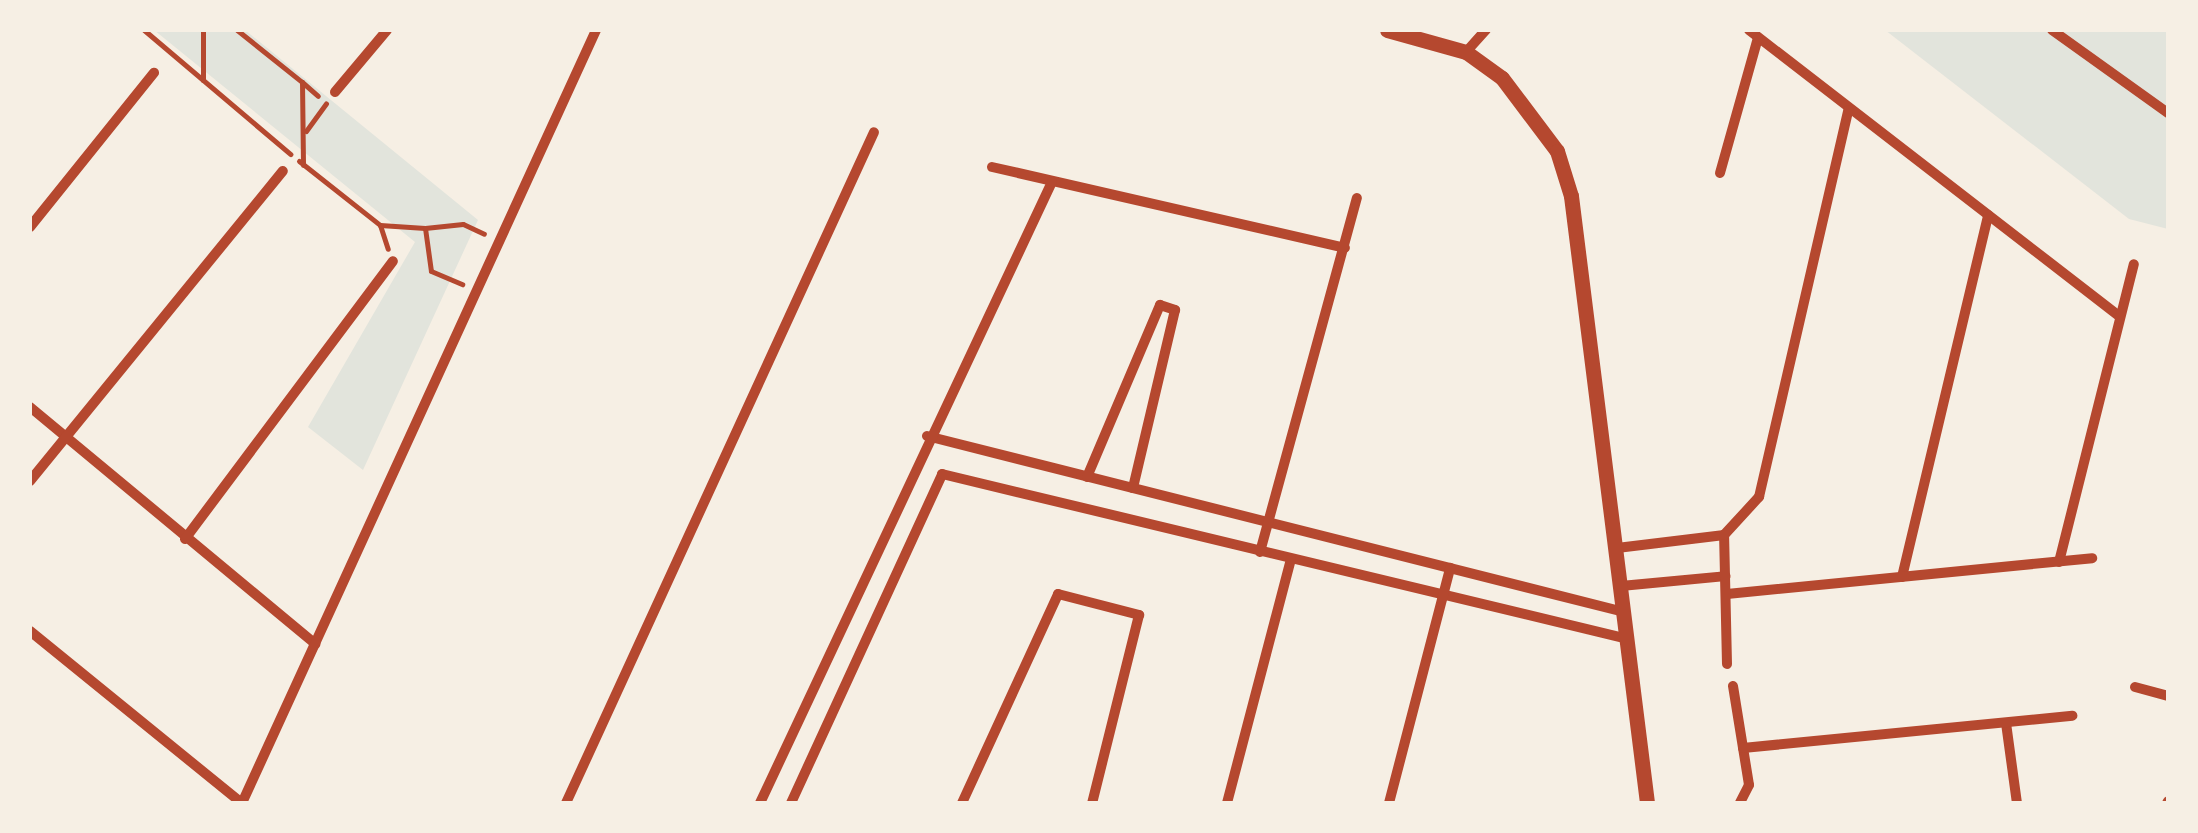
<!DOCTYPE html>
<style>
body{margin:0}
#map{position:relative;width:2198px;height:833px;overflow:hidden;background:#f6efe4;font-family:"Source Sans 3",sans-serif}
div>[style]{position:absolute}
.green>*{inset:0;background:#e2e4dc}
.path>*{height:5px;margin:-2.5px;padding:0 2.5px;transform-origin:2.5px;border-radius:2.5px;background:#b5482f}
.minor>*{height:10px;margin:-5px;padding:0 5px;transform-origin:5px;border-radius:5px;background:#b5482f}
.tertiary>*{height:15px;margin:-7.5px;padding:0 7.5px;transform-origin:7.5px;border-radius:7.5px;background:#b5482f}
span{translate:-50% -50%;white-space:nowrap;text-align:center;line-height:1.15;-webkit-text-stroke:9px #f6efe4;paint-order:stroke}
.frame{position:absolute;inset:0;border:32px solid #f6efe4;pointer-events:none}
</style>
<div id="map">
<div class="green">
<div style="clip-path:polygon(154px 30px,245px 30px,478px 220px,363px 470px,308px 427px,415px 242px)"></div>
<div style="clip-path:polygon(1885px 30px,2168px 30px,2168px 229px,2129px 219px)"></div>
</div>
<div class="path">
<div style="left:144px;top:30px;width:192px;rotate:40.3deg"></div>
<div style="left:237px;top:30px;width:83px;rotate:38.7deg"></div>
<div style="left:302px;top:82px;width:83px;rotate:89.3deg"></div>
<div style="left:203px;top:80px;width:50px;rotate:-90deg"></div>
<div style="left:302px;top:82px;width:21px;rotate:41deg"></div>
<div style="left:306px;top:131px;width:34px;rotate:-54deg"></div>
<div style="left:299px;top:161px;width:103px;rotate:38.3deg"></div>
<div style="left:380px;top:225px;width:25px;rotate:72deg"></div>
<div style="left:380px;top:225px;width:45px;rotate:3.8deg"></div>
<div style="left:425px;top:228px;width:43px;rotate:82.1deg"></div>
<div style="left:431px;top:271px;width:34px;rotate:23deg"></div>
<div style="left:425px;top:228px;width:38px;rotate:-6deg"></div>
<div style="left:463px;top:224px;width:23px;rotate:25deg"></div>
</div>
<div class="minor">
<div style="left:1749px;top:30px;width:466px;rotate:37.7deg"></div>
<div style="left:2052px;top:30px;width:143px;rotate:35.6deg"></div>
<div style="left:1466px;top:52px;width:30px;rotate:-48deg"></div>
<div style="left:335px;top:92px;width:81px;rotate:-50deg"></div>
<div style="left:992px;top:167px;width:362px;rotate:12.9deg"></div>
<div style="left:1720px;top:173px;width:140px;rotate:-74.3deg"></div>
<div style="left:30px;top:227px;width:198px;rotate:-51.2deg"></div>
<div style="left:30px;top:407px;width:371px;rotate:39.7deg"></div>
<div style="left:927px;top:436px;width:719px;rotate:14.17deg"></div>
<div style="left:1087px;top:477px;width:187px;rotate:-67deg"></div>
<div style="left:1160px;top:305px;width:16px;rotate:18deg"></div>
<div style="left:1175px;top:310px;width:183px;rotate:103.3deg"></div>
<div style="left:30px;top:481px;width:400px;rotate:-50.8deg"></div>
<div style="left:185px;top:539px;width:347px;rotate:-53.2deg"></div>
<div style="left:1617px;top:548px;width:108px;rotate:-6.9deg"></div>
<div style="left:1260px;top:552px;width:367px;rotate:-74.7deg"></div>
<div style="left:2059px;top:562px;width:307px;rotate:-75.9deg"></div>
<div style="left:1902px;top:577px;width:372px;rotate:-76.6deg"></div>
<div style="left:1621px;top:586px;width:105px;rotate:-5.4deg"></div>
<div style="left:1727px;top:594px;width:367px;rotate:-5.6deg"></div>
<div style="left:30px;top:631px;width:273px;rotate:39.1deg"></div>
<div style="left:1727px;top:664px;width:129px;rotate:-91.3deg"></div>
<div style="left:1724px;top:535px;width:52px;rotate:-47.4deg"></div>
<div style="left:1759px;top:497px;width:397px;rotate:-77deg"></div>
<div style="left:1733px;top:686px;width:100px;rotate:80.8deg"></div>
<div style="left:1749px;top:785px;width:20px;rotate:117deg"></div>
<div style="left:2135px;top:687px;width:34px;rotate:15deg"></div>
<div style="left:2006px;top:723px;width:81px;rotate:82.2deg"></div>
<div style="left:1743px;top:748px;width:331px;rotate:-5.6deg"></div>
<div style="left:242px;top:803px;width:850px;rotate:-65.39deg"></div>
<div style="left:566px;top:803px;width:738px;rotate:-65.34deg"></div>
<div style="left:760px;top:803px;width:686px;rotate:-64.82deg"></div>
<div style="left:791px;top:803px;width:362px;rotate:-65.3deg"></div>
<div style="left:942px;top:474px;width:706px;rotate:13.52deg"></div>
<div style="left:962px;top:803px;width:230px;rotate:-65.3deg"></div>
<div style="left:1058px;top:594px;width:84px;rotate:14.5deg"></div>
<div style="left:1139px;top:615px;width:194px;rotate:104deg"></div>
<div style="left:1227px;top:803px;width:252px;rotate:-75.3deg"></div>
<div style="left:1389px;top:803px;width:243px;rotate:-75.4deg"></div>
<div style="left:2167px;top:803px;width:2px;rotate:-63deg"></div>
</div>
<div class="tertiary">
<div style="left:1387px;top:30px;width:82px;rotate:15.6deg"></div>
<div style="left:1466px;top:52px;width:44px;rotate:35.8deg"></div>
<div style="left:1502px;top:78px;width:91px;rotate:53deg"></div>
<div style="left:1557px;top:151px;width:47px;rotate:72.7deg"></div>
<div style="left:1571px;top:196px;width:612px;rotate:82.86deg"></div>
</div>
<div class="frame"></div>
</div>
